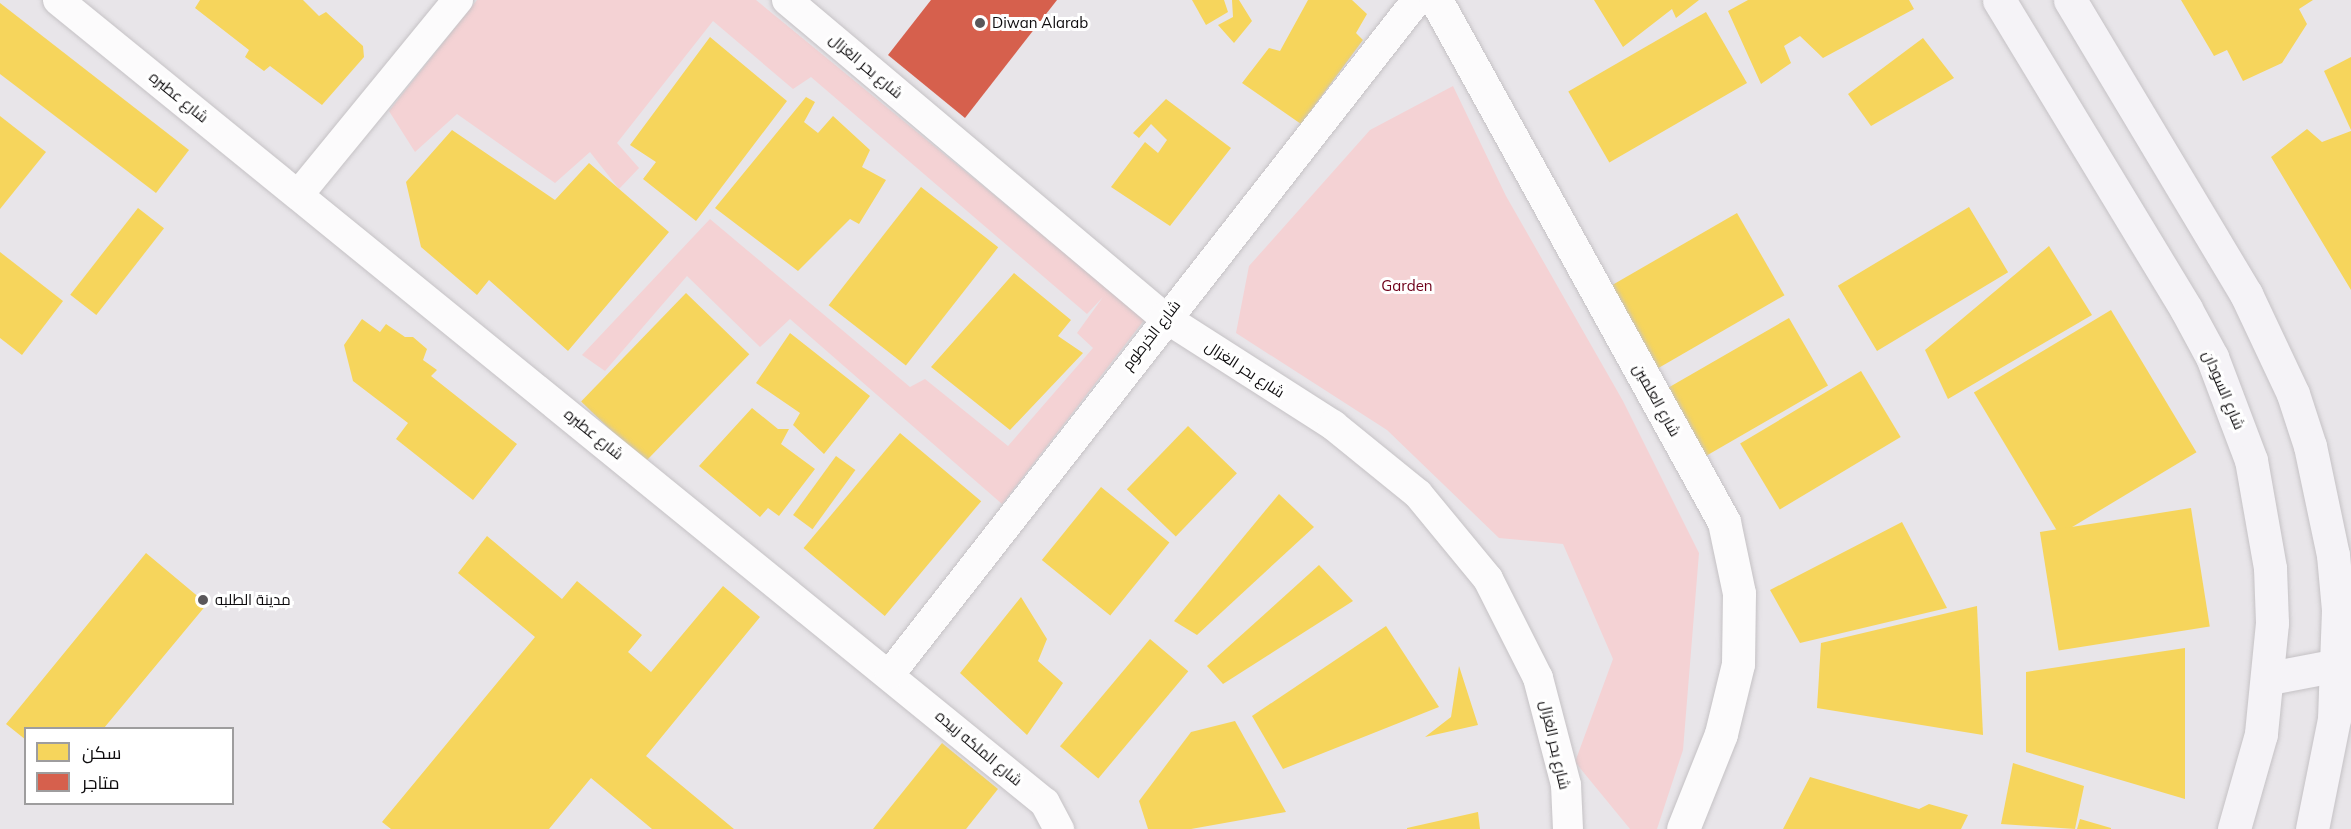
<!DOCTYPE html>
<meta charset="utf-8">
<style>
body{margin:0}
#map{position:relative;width:2351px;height:829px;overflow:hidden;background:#e8e5e9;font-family:Mulish,Cairo,sans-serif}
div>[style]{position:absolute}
.green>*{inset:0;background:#f4d2d4}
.homes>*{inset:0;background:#f6d55c;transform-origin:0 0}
.shops>*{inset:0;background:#d6604d}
.roads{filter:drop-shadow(0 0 2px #c5c2c5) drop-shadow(0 0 2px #c5c2c5)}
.minor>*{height:30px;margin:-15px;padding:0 15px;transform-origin:15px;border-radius:15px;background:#fcfbfc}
.tertiary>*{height:33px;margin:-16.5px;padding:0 16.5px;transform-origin:16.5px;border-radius:16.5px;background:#fcfbfc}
.primary>*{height:33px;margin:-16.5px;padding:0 16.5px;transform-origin:16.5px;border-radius:16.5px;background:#f5f3f7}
.dots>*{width:16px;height:16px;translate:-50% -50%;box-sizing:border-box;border:3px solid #fff;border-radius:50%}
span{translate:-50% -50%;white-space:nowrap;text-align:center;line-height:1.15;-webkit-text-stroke:6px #fff;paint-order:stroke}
.poi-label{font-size:15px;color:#0d0b0d}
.left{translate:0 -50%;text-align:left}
.street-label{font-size:15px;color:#0d0b0d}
.park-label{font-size:15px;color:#6e001a}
.legend{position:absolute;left:24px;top:727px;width:210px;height:78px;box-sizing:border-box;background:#fff;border:2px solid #9e9d9e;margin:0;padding:8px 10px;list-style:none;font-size:18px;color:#0d0b0d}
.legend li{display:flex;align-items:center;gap:12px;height:30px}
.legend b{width:30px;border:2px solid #9e9d9e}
</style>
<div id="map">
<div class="green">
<div style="clip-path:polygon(477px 0,756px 0,1145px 319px,1002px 504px,790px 319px,760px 347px,687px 276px,605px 371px,582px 355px,710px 219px,910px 387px,925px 379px,1008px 446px,1093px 348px,1077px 333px,1103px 297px,1087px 314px,811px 77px,793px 89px,713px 21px,617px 143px,639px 168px,619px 189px,590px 152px,555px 183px,457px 114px,415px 152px,389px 111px)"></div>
<div style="clip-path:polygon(1453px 86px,1506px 196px,1623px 401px,1699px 553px,1683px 750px,1657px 829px,1630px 829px,1575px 762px,1613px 659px,1563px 544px,1499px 538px,1387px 430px,1236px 333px,1249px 266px,1370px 130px)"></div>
</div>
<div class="homes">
<div style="clip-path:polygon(200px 0,303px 0,319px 16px,326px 12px,363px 46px,364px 57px,322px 105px,270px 66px,264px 71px,245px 57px,249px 50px,195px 8px)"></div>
<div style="clip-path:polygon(1192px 0,1224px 0,1228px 12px,1206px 25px)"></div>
<div style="clip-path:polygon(1232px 0,1239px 0,1252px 21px,1234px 43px,1218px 25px,1233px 17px)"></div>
<div style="clip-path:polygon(1308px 0,1352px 0,1367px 14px,1356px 33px,1363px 40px,1301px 124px,1242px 83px,1269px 48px,1280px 51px)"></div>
<div style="clip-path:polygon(1594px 0,1699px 0,1676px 18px,1672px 9px,1623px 47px)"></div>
<div style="clip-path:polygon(1748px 0,1909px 0,1914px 9px,1823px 58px,1800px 36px,1784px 46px,1791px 63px,1761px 84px,1728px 11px)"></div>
<div style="clip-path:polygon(2181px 0,2313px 0,2299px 9px,2307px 24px,2282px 63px,2243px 81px,2227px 50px,2214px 56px)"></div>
<div style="clip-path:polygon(0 3px,189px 150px,156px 193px,0 74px)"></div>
<div style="left:1706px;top:12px;width:82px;height:159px;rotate:60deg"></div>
<div style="clip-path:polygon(710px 37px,787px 101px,696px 221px,643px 179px,656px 162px,630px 145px)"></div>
<div style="clip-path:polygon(1923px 38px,1954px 78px,1871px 126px,1848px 94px)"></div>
<div style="clip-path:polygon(2351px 57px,2351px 130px,2324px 71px)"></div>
<div style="clip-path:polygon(806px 97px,815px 102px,804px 122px,818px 133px,833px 116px,870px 150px,862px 167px,886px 180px,859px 224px,850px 219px,798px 271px,715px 208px)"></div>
<div style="clip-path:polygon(1166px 99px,1231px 148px,1170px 226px,1111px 187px,1145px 142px,1158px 153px,1167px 140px,1151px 124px,1139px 138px,1133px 133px)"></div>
<div style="clip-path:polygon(0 116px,46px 152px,0 209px)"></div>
<div style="clip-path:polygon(2307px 129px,2322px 142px,2351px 131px,2351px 290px,2271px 157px)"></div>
<div style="clip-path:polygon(452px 130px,555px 200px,589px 163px,669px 232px,568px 351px,489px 280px,477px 295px,421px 247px,406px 182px)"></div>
<div style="left:921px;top:187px;width:98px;height:150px;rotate:38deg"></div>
<div style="left:1969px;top:207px;width:76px;height:153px;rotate:59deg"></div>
<div style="left:138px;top:208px;width:33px;height:110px;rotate:38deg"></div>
<div style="left:1737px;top:213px;width:95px;height:148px;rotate:60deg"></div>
<div style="clip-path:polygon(2049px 246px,2092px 315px,1948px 399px,1925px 350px)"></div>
<div style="clip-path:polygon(0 252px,63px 301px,22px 355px,0 338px)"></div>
<div style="clip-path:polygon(1014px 273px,1071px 320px,1058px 336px,1083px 353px,1010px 430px,931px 367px)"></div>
<div style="left:686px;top:293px;width:88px;height:151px;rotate:44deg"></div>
<div style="left:2111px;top:310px;width:166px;height:160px;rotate:59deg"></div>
<div style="left:1789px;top:318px;width:78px;height:149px;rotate:60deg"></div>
<div style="clip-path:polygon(362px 319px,380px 332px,386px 324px,405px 337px,413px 337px,427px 349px,423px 360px,437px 370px,431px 376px,517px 444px,473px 500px,396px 439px,408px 423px,353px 381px,344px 345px)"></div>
<div style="clip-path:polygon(790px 333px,870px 396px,824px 454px,793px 425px,800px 413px,756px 383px)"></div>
<div style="left:1861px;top:371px;width:77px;height:141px;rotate:59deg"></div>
<div style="clip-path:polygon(752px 408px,778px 429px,789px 429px,781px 444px,815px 469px,779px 516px,768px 508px,760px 517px,699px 466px)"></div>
<div style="left:1188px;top:426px;width:68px;height:88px;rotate:44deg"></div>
<div style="left:900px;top:433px;width:106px;height:150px;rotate:40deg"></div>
<div style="left:836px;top:456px;width:24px;height:73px;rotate:36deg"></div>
<div style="left:1101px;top:487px;width:88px;height:94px;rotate:39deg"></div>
<div style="clip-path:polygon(1279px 494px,1314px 527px,1197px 635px,1174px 621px)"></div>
<div style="left:2191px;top:508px;width:120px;height:153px;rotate:81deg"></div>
<div style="clip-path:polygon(1902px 522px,1947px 608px,1800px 643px,1770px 590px)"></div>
<div style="clip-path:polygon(487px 536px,562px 599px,577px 581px,642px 635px,628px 652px,651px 672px,723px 586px,760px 617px,646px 756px,734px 829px,652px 829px,591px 778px,549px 829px,391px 829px,382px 822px,535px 637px,458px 573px)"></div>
<div style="clip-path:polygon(146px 553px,207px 604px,104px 728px,26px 728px,26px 740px,6px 724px)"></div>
<div style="clip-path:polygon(1319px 565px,1353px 601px,1223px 684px,1207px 666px)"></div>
<div style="clip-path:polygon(1021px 597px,1047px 639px,1038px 661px,1063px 683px,1027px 735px,960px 673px)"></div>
<div style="clip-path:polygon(1977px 606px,1983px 735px,1817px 708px,1821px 643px)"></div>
<div style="clip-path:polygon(1386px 626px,1439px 707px,1283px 769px,1252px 716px)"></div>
<div style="left:1150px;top:639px;width:50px;height:140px;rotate:40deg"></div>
<div style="clip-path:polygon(2185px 648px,2185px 799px,2026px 752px,2026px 672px)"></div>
<div style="clip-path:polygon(1459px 666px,1478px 725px,1425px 737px,1451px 717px)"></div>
<div style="clip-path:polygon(1235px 721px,1286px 812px,1191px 829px,1148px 829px,1139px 801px,1191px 732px)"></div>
<div style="clip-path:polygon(942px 743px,998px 789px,966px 829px,873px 829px)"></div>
<div style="clip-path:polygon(2013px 763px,2084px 786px,2075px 829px,2001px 824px)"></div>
<div style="clip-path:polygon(1810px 777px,1919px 809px,1929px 804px,1968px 815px,1961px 829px,1783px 829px)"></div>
<div style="clip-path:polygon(1478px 812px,1480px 829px,1407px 829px,1407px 828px)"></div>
<div style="clip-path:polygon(2080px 819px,2111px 828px,2111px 829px,2077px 829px)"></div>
</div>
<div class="shops">
<div style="clip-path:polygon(931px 0,1057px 0,965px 118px,888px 55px)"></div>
</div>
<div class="roads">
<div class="minor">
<div style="left:58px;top:0;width:1272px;rotate:39.13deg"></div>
<div style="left:1045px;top:803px;width:30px;rotate:62deg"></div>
<div style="left:787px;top:0;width:493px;rotate:40.1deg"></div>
<div style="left:1164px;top:317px;width:201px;rotate:32.6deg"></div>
<div style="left:1333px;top:425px;width:109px;rotate:39.1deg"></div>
<div style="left:1418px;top:494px;width:110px;rotate:50.5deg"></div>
<div style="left:1488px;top:579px;width:111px;rotate:63.2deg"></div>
<div style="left:1538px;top:678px;width:111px;rotate:75.3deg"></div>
<div style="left:1566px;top:785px;width:44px;rotate:87.4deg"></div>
<div style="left:299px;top:194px;width:251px;rotate:-50.7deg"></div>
<div style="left:890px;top:674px;width:856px;rotate:-51.98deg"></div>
</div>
<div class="tertiary">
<div style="left:1436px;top:0;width:596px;rotate:61.11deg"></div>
<div style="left:1724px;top:522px;width:73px;rotate:78.1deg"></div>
<div style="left:1739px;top:593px;width:71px;rotate:90.8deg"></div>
<div style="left:1738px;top:664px;width:72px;rotate:103.7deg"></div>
<div style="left:1721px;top:734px;width:102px;rotate:111.8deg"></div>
</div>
<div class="primary">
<div style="left:1999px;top:0;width:361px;rotate:58.8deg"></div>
<div style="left:2186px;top:309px;width:55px;rotate:61.6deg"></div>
<div style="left:2212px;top:357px;width:110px;rotate:69.3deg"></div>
<div style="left:2251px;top:460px;width:110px;rotate:80deg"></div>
<div style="left:2270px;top:568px;width:55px;rotate:87.9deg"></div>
<div style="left:2272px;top:623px;width:112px;rotate:95.7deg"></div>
<div style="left:2261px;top:734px;width:99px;rotate:105.9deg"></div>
<div style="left:2070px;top:0;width:343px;rotate:59.1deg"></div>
<div style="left:2246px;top:294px;width:110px;rotate:64.8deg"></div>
<div style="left:2293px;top:394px;width:55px;rotate:71.9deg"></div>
<div style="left:2310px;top:446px;width:111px;rotate:78.1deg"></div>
<div style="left:2333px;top:555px;width:55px;rotate:84.8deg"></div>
<div style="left:2338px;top:610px;width:109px;rotate:92.1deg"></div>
<div style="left:2334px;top:719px;width:112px;rotate:101.3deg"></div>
<div style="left:2270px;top:678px;width:69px;rotate:-10.8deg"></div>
</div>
</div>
<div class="dots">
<div style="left:980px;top:23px;background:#5a575a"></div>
<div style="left:203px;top:600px;background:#5a575a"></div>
</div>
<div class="poi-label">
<span class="left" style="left:992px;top:23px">Diwan Alarab</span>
<span class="left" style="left:215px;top:600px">مدينة الطلبه</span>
</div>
<div class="street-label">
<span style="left:866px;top:66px;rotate:40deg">شارع بحر الغزال</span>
<span style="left:179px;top:97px;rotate:39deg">شارع عطبره</span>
<span style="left:1151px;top:335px;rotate:-52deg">شارع الخرطوم</span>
<span style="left:1245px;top:369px;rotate:33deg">شارع بحر الغزال</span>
<span style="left:2224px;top:390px;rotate:67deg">شارع السودان</span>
<span style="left:1657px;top:400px;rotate:61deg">شارع العلمين</span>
<span style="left:594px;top:434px;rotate:39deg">شارع عطبره</span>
<span style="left:1555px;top:745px;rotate:77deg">شارع بحر الغزال</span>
<span style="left:979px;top:748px;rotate:40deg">شارع الملكه زبيده</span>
</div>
<div class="park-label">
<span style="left:1407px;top:286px">Garden</span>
</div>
<ul class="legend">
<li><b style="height:16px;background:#f6d55c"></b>سكن</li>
<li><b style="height:16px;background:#d6604d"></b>متاجر</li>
</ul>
</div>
